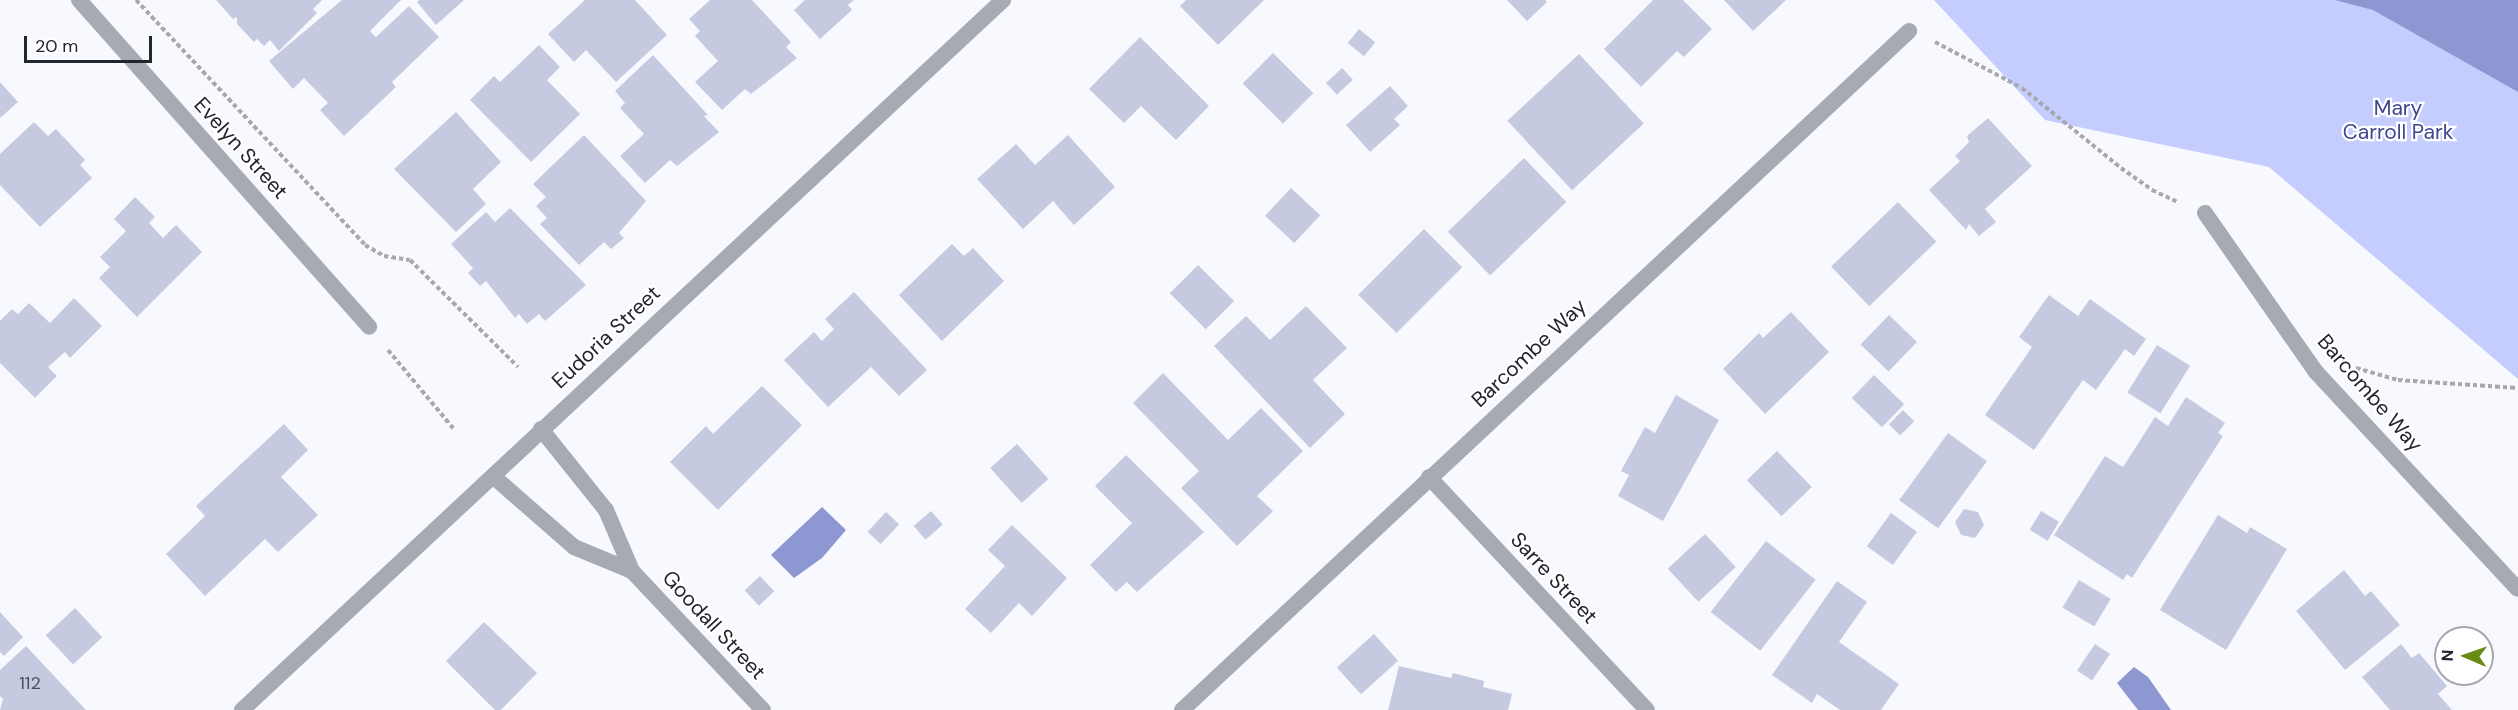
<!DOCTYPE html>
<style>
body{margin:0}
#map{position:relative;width:2518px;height:710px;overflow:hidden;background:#f8f9fe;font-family:"DM Sans",sans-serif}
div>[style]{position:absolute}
.green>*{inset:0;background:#c4cdfe}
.water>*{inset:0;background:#8d97d1}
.building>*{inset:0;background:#c6cae0;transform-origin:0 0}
.path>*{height:4px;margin-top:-2px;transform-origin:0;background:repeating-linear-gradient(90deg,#a7a9af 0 4.5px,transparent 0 7.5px)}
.minor>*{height:16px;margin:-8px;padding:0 8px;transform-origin:8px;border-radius:8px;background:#a8aab3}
.tertiary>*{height:16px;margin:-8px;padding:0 8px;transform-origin:8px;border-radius:8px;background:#a8aab3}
span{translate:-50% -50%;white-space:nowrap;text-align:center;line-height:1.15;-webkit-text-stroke:4.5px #fff;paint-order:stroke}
.number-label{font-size:18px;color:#4c4e5a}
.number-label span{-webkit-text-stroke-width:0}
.park-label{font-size:21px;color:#3f468d}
.street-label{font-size:21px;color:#23252d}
.north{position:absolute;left:2434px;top:626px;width:60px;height:60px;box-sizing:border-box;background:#fff;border:2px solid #a7a8ab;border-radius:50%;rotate:272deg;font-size:16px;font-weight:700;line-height:24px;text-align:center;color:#23252d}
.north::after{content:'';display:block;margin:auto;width:21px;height:27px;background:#678b13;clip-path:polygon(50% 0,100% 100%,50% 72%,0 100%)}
.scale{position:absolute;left:24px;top:36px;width:128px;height:27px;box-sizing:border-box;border:3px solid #23252d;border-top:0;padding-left:8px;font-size:18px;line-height:21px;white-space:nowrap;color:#23252d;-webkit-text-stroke:4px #fff;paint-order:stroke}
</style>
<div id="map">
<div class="green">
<div style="clip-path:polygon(1934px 0,2518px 0,2518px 379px,2269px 167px,2045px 120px)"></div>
</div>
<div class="water">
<div style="clip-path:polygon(2335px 0,2518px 0,2518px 92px,2373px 10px)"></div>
<div style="clip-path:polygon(822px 507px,846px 530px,822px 558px,794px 578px,771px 555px)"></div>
<div style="clip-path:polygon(2134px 667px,2148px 677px,2171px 710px,2138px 710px,2117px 683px)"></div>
</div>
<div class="building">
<div style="clip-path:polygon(216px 0,322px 0,313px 9px,317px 13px,279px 51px,270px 40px,264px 46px,257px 39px,254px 42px,237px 24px,237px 17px,233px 19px)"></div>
<div style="clip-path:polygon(342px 0,401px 0,370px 31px,376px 37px,409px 6px,439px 37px,392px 82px,396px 87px,344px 136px,320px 110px,328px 103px,304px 78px,293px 89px,269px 61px)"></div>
<div style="clip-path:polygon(419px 0,464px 0,436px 25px,417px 2px)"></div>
<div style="clip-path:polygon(585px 0,635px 0,667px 35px,616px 82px,586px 50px,574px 62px,548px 34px)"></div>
<div style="clip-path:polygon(710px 0,752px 0,791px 42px,786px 47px,797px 58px,751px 94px,745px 89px,722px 110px,695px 82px,718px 61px,695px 36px,700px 31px,689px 19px)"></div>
<div style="clip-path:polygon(805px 0,854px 0,848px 5px,852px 10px,820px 39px,794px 10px)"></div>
<div style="clip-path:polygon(1186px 0,1264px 0,1218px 45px,1180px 6px)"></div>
<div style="clip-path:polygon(1507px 0,1545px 0,1547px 2px,1527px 21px)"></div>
<div style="clip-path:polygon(1653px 0,1683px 0,1712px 29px,1684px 57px,1677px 51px,1641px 87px,1604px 49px)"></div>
<div style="clip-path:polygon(1724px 0,1786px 0,1753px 31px)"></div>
<div style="left:1359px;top:29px;width:21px;height:18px;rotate:39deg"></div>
<div style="clip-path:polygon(1140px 37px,1209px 106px,1176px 140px,1141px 106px,1124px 123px,1089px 89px)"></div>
<div style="clip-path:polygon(539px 45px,560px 67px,547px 80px,580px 114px,531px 162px,470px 100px,494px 76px,500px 82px)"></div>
<div style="left:1273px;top:53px;width:57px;height:43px;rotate:45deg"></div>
<div style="left:1579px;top:54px;width:95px;height:98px;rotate:47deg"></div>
<div style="clip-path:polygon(653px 55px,708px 115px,704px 116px,719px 132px,677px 166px,670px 160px,645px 183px,620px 156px,644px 134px,620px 108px,625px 103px,615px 91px)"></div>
<div style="left:1342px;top:68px;width:16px;height:22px;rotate:47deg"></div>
<div style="clip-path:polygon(0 82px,18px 102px,0 118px)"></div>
<div style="clip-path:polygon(1390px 86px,1408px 106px,1394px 119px,1400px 125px,1370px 152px,1346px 125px)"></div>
<div style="clip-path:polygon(456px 112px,501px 162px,473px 189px,486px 204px,456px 232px,394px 169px)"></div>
<div style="clip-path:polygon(1988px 118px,2032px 166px,1985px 209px,1996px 222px,1979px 236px,1969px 224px,1966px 230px,1929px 190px,1960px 161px,1955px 156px,1969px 142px,1967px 136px)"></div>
<div style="clip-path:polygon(34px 122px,48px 136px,56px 129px,85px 160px,80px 165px,92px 178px,40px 227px,0 185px,0 154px)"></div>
<div style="clip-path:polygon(584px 135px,646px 201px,619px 233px,624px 238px,611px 249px,604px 242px,579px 265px,540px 224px,547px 218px,536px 206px,546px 197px,533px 184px)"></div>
<div style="clip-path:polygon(1068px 135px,1115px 187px,1074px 225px,1053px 201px,1023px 229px,977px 179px,1016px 144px,1035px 165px)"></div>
<div style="left:1524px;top:158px;width:61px;height:106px;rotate:46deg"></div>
<div style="left:1291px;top:188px;width:40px;height:38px;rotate:43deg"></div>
<div style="clip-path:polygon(135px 197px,155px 217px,149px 223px,163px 238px,176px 225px,202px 252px,137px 317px,99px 278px,110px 267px,100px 257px,126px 231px,114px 219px)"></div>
<div style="left:1898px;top:202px;width:55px;height:93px;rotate:46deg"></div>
<div style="clip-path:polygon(510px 208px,586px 285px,545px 321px,539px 314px,527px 324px,519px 314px,515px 318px,486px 281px,480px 286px,468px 273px,473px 268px,451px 244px,486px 212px,495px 222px)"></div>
<div style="left:1424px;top:229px;width:54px;height:93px;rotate:45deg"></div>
<div style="clip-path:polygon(952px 244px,964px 256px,973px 248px,1004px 281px,942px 341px,899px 295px)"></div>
<div style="left:1198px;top:265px;width:51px;height:40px;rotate:45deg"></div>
<div style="clip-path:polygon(854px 292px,927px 370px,899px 396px,871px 367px,828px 407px,784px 360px,814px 332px,822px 341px,834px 329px,825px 319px)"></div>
<div style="clip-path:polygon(2049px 295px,2078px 316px,2090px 299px,2146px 339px,2134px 356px,2125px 349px,2096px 390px,2083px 380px,2034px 450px,1985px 415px,2032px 347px,2019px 337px)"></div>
<div style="clip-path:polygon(74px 298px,102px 326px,70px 358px,65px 352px,48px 367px,57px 376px,35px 398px,0 363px,0 321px,12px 309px,18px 314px,29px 303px,50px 323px)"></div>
<div style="clip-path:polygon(1306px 306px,1347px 348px,1313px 380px,1345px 414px,1310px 448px,1214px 346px,1246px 316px,1270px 340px)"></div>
<div style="clip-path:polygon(1791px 312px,1829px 352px,1765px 414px,1723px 369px,1759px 333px,1763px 338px)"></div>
<div style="left:1889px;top:315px;width:39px;height:41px;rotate:44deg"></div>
<div style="left:2157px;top:345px;width:39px;height:56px;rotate:32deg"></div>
<div style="clip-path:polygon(1163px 373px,1228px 440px,1261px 408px,1303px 451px,1257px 496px,1273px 511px,1237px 546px,1181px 488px,1199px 471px,1133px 403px)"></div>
<div style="left:1874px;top:375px;width:42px;height:32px;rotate:44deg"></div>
<div style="clip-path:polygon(762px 386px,802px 425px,718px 510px,670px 462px,706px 426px,713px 434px)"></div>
<div style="clip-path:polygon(1676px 395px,1719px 420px,1663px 521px,1618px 496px,1629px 475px,1621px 471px,1645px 427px,1655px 433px)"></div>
<div style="clip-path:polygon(2186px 397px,2225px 423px,2218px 433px,2223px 436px,2132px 578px,2127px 574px,2123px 580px,2054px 535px,2105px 456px,2123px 467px,2155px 417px,2168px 426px)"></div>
<div style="left:1903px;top:410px;width:16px;height:20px;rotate:45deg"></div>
<div style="clip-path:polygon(284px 424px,308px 450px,281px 477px,318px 515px,278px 552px,265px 539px,205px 596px,166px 554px,205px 516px,196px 506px)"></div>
<div style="left:1948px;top:433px;width:48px;height:83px;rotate:36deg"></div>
<div style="left:1017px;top:444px;width:47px;height:36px;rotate:48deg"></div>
<div style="left:1777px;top:451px;width:50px;height:42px;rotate:46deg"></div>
<div style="clip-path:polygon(1126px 455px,1204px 532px,1137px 592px,1127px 582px,1116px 592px,1090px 565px,1132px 523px,1095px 486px)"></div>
<div style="clip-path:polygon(1964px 509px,1978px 512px,1984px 525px,1975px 538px,1961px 535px,1955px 522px)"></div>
<div style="left:931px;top:511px;width:18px;height:23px;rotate:49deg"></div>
<div style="left:2041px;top:511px;width:21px;height:22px;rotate:31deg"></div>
<div style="left:886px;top:512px;width:18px;height:27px;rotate:43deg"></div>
<div style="left:1891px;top:513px;width:32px;height:41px;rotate:36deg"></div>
<div style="clip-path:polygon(2218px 515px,2247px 533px,2250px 527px,2287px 549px,2226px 650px,2160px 610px)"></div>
<div style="clip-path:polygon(1012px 525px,1067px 578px,1032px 616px,1019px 603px,991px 633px,965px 609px,1005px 566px,988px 550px)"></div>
<div style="left:1705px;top:534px;width:45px;height:51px;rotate:47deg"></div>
<div style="left:1766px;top:541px;width:63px;height:90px;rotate:38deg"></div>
<div style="clip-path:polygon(2344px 570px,2365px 596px,2371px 591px,2400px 625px,2345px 670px,2296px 611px)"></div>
<div style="left:760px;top:576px;width:21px;height:21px;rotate:47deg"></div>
<div style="left:2079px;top:580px;width:37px;height:32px;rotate:31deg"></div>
<div style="clip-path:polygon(1837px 581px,1867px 602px,1839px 642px,1899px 684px,1881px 710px,1840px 710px,1817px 694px,1812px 703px,1772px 675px)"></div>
<div style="left:75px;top:608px;width:40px;height:40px;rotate:47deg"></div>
<div style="clip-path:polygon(0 612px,23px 637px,4px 656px,0 652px)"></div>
<div style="clip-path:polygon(484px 622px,537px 673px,501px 710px,495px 710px,446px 661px)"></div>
<div style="left:1374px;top:634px;width:36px;height:50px;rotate:48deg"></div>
<div style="left:2095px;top:644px;width:18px;height:32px;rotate:34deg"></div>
<div style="clip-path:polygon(2401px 644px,2412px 658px,2419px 653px,2447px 686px,2438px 694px,2452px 710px,2390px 710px,2362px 677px)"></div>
<div style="clip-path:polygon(26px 646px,86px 710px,0 710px,3px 699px,0 696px,0 670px)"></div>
<div style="clip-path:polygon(1399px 666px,1451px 678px,1453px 673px,1484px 681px,1483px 687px,1512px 694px,1508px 710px,1388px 710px)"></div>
</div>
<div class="path">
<div style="left:136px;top:0;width:335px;rotate:46.9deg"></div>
<div style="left:365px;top:245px;width:22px;rotate:30deg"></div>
<div style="left:384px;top:256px;width:26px;rotate:9deg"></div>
<div style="left:410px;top:260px;width:152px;rotate:44.7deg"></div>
<div style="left:1935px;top:42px;width:98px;rotate:27.9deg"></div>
<div style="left:2022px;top:88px;width:127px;rotate:38.9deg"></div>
<div style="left:2121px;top:168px;width:38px;rotate:35deg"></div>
<div style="left:2152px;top:190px;width:29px;rotate:25deg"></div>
<div style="left:388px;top:350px;width:102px;rotate:50.2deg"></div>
<div style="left:2356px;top:368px;width:44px;rotate:15.9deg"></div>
<div style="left:2398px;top:380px;width:120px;rotate:3.8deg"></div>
</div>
<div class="minor">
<div style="left:79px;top:0;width:437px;rotate:48.4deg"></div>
<div style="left:2205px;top:213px;width:194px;rotate:55.1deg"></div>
<div style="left:2316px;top:372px;width:296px;rotate:47.1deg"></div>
<div style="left:1429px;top:477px;width:319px;rotate:46.9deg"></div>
<div style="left:1182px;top:710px;width:995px;rotate:-43.04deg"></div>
</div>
<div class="tertiary">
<div style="left:541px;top:429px;width:104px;rotate:51.3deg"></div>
<div style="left:606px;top:510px;width:66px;rotate:66.9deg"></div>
<div style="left:632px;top:571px;width:191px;rotate:46.7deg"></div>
<div style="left:494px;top:477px;width:106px;rotate:41.2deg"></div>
<div style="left:574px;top:547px;width:63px;rotate:22.5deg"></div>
<div style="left:242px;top:710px;width:1041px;rotate:-43.01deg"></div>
</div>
<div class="number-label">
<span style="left:30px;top:683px">112</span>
</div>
<div class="park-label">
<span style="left:2398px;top:120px">Mary<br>Carroll Park</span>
</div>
<div class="street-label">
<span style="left:241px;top:148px;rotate:48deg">Evelyn Street</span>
<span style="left:606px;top:337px;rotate:-43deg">Eudoria Street</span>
<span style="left:1529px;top:353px;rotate:-43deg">Barcombe Way</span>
<span style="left:2370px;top:393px;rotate:49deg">Barcombe Way</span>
<span style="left:1554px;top:578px;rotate:47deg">Sarre Street</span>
<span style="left:714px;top:625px;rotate:47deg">Goodall Street</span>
</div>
<div class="north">N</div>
<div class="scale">20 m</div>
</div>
